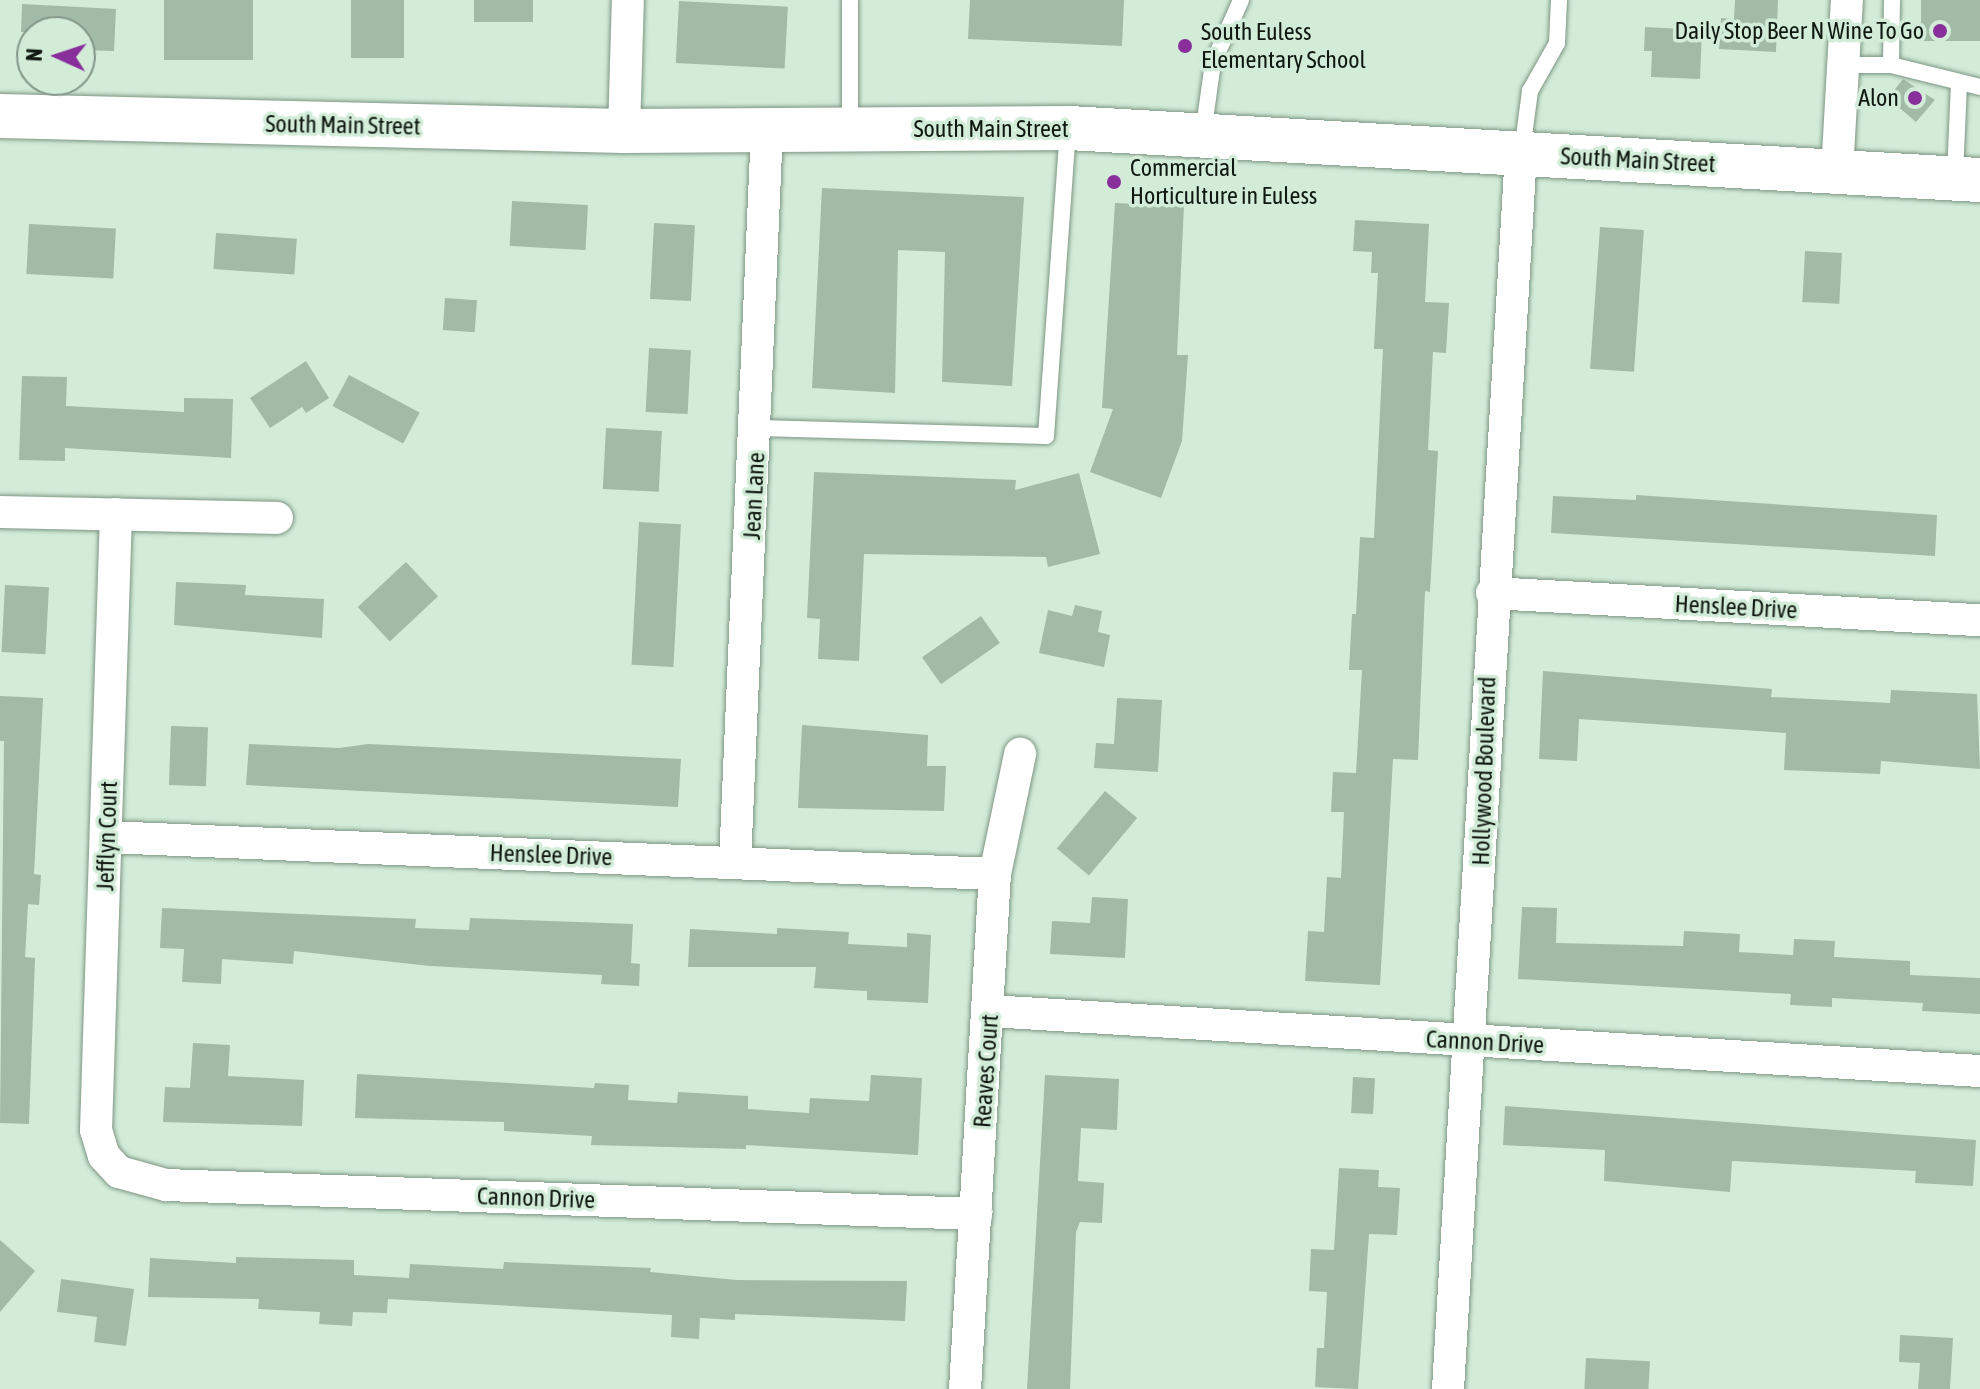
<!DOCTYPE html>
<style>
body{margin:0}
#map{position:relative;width:1980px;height:1389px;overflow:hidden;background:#d2ecd8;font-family:"Asap Condensed",sans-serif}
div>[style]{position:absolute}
.building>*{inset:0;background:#a2bba7;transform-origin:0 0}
.roads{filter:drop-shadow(0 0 2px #7e9683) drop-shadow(0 0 2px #7e9683)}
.lane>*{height:16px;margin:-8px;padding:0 8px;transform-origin:8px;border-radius:8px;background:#fff}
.street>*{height:32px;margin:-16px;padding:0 16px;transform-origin:16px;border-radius:16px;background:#fff}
.secondary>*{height:44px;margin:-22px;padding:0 22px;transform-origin:22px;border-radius:22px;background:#fff}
.dots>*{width:22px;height:22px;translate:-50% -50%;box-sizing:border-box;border:4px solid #d2ecd8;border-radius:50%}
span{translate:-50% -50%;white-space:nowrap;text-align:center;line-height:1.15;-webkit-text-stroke:7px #d2ecd8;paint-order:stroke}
.poi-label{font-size:24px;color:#0f1811}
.right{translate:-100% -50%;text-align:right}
.left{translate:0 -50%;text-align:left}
.street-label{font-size:24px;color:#0f1811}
.north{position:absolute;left:16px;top:16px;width:80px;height:80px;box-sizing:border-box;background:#d2ecd8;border:2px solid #849788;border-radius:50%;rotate:273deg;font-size:22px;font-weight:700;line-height:32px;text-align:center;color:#0f1811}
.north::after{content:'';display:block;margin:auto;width:28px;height:36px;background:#882f9b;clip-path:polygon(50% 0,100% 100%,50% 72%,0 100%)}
</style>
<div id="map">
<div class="building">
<div style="left:164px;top:0;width:89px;height:60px"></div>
<div style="left:351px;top:0;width:53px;height:58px"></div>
<div style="left:474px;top:0;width:59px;height:22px"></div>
<div style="clip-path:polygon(970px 0,1124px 0,1122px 46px,968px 39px)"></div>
<div style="clip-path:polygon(1735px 0,1778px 0,1776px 52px,1719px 49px,1721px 18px,1734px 19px)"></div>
<div style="left:1921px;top:0;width:59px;height:41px"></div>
<div style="left:679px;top:1px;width:109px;height:62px;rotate:3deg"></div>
<div style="clip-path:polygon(22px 4px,116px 9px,114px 51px,80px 50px,80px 32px,21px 32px)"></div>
<div style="clip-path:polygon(1645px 27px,1702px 30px,1700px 79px,1651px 77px,1652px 51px,1644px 51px)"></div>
<div style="clip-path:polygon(1903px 79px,1935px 100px,1916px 122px,1888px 98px)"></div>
<div style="clip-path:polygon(822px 188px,1024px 197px,1012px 386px,942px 382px,945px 252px,898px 250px,895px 393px,812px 388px)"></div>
<div style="left:512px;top:201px;width:76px;height:45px;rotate:3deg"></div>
<div style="clip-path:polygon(1115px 203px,1184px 206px,1177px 355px,1188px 355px,1182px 441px,1161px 498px,1090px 472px,1113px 409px,1102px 408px)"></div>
<div style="clip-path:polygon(1355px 220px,1429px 224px,1425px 302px,1449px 303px,1446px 353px,1433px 352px,1428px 450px,1438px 451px,1430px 592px,1425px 591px,1418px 760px,1393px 759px,1380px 985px,1305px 981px,1308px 931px,1324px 932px,1327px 877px,1341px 878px,1344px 812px,1331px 812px,1333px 772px,1356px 773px,1362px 670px,1349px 670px,1352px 614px,1356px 614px,1360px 537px,1374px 538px,1383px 349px,1374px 349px,1378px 273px,1371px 273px,1372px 252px,1353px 251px)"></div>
<div style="left:654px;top:223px;width:41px;height:76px;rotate:3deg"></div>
<div style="left:29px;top:224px;width:87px;height:50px;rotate:3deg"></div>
<div style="left:1600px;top:227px;width:44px;height:142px;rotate:4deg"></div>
<div style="left:216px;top:233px;width:81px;height:36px;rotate:4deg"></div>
<div style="left:1805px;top:251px;width:37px;height:51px;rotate:3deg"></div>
<div style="left:445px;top:298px;width:32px;height:32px;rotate:4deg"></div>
<div style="left:649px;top:348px;width:42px;height:64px;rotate:3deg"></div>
<div style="clip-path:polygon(306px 361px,329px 398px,306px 413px,302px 407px,270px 428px,250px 398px)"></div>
<div style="left:349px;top:375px;width:80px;height:35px;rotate:28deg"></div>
<div style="clip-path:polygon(22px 376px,67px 377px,66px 406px,184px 412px,184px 398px,233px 399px,231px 458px,65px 448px,65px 461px,19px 460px)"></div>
<div style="left:606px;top:428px;width:56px;height:61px;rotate:3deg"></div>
<div style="clip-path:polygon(814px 472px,1016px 480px,1015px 490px,1079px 473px,1100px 554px,1048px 567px,1046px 557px,864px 554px,859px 661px,818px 659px,820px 619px,807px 618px)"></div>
<div style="clip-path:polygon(1636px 495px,1937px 515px,1935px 556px,1551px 533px,1553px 496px,1636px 500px)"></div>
<div style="left:639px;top:522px;width:42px;height:143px;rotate:3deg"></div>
<div style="left:406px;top:562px;width:47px;height:66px;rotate:47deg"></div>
<div style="clip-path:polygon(176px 582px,246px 585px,245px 595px,324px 599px,322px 638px,174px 625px)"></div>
<div style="left:5px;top:585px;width:44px;height:67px;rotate:3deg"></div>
<div style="clip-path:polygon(1075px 605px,1102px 611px,1098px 632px,1110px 635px,1104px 667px,1039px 653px,1048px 610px,1072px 616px)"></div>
<div style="left:981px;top:616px;width:33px;height:72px;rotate:55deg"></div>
<div style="clip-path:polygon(1543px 671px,1772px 689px,1771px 697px,1890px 703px,1891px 690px,1977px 694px,1980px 769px,1881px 761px,1880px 774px,1784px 770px,1786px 733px,1579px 719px,1577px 761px,1539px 759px)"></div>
<div style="clip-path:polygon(0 696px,43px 698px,34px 874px,41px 875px,39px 905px,28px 904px,25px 957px,35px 958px,29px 1124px,0 1123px,4px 741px,0 741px)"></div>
<div style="clip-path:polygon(1117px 698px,1162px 700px,1158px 772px,1094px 768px,1096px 743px,1114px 744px)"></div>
<div style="clip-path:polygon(802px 725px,928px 735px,927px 766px,946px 766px,944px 811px,798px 808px)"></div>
<div style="left:171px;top:726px;width:37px;height:59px;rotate:2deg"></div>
<div style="clip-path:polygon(249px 744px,339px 748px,368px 744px,681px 759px,678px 807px,246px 785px)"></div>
<div style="left:1105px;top:791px;width:42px;height:75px;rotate:40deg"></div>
<div style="clip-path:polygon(1092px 897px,1128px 899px,1125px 958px,1050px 954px,1052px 921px,1090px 923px)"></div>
<div style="clip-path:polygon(1522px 907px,1557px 908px,1556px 943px,1683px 946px,1684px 931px,1740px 934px,1739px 952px,1793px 955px,1794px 939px,1835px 941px,1834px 957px,1910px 961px,1910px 975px,1980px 978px,1980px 1014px,1922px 1011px,1923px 1003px,1832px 998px,1832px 1007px,1790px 1005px,1791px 994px,1518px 979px)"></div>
<div style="clip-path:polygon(162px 908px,416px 919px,415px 928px,469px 930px,470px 918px,633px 924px,631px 963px,640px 964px,639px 986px,601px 984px,602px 975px,430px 966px,294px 951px,293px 964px,222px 959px,221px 984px,182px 982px,184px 949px,160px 948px)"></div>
<div style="clip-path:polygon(777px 928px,849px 932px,848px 944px,907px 947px,907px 933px,931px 935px,928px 1003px,867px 1000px,867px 991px,814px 988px,816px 967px,688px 967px,690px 929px,777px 934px)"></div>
<div style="clip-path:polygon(193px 1043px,230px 1045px,228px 1076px,304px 1080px,302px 1126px,163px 1122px,165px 1087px,190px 1088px)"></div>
<div style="clip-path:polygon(357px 1074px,594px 1088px,595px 1083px,629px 1085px,628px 1100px,677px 1103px,678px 1092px,748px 1096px,748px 1109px,809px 1113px,810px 1098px,869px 1101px,871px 1075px,922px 1078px,918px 1155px,746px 1145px,746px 1149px,591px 1145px,592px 1136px,504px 1131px,504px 1122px,355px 1118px)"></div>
<div style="clip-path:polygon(1045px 1075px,1119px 1079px,1117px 1130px,1081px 1128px,1078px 1181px,1104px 1183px,1102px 1223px,1080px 1222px,1076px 1232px,1070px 1389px,1027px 1389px)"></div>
<div style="left:1353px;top:1077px;width:22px;height:36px;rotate:3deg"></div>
<div style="clip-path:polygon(1505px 1106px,1976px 1140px,1973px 1186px,1915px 1183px,1916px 1171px,1732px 1161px,1730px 1192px,1604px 1181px,1605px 1150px,1503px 1145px)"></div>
<div style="clip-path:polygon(1339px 1168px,1379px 1170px,1378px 1187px,1400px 1188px,1397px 1235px,1369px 1234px,1358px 1389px,1315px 1387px,1317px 1348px,1324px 1348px,1327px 1292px,1309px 1291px,1311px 1249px,1334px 1250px)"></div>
<div style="clip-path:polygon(0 1240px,35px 1271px,0 1312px)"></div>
<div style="clip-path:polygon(236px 1257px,354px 1260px,354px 1275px,409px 1278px,410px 1264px,503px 1269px,504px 1262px,651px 1268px,650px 1272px,737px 1280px,907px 1281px,905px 1321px,735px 1314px,735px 1320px,700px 1318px,699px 1339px,671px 1337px,672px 1315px,388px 1299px,387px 1313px,353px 1312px,352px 1326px,319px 1324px,320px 1312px,258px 1309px,259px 1299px,148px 1297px,150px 1258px,236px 1263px)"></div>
<div style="clip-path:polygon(61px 1279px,134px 1289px,126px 1346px,94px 1342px,97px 1317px,57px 1312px)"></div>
<div style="clip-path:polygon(1900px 1335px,1953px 1338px,1950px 1389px,1918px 1389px,1920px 1363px,1899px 1362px)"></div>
<div style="left:1586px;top:1358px;width:64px;height:31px;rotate:3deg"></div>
</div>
<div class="roads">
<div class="lane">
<div style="left:1844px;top:65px;width:47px"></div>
<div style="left:1891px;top:65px;width:92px;rotate:13.9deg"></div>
<div style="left:1891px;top:65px;width:65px;rotate:-89.1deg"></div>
<div style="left:850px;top:126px;width:126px;rotate:-90deg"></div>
<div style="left:1203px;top:134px;width:72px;rotate:-82deg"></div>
<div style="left:1213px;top:63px;width:69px;rotate:-66deg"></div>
<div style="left:1522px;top:151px;width:61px;rotate:-82.4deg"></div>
<div style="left:1530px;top:91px;width:55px;rotate:-60.6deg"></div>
<div style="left:1557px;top:43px;width:43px;rotate:-87.3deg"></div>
<div style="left:1955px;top:175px;width:90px;rotate:-87.5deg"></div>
<div style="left:758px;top:428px;width:288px;rotate:1.6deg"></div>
<div style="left:1046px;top:436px;width:308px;rotate:-85.9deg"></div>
</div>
<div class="street">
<div style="left:624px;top:131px;width:131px;rotate:-88.3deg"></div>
<div style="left:1837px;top:172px;width:172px;rotate:-86.7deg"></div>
<div style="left:0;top:512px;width:277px;rotate:1.2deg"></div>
<div style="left:116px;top:514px;width:616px;rotate:91.86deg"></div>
<div style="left:96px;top:1130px;width:27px;rotate:73deg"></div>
<div style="left:104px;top:1156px;width:22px;rotate:47deg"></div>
<div style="left:119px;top:1172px;width:49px;rotate:15.5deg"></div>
<div style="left:166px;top:1185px;width:811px;rotate:2.05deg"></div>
<div style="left:1492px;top:593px;width:489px;rotate:3.2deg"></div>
<div style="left:107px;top:837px;width:889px;rotate:2.39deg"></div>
<div style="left:735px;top:862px;width:733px;rotate:-87.5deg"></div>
<div style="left:990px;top:1011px;width:992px;rotate:3.47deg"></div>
<div style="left:965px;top:1389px;width:516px;rotate:-86.67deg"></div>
<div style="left:995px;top:874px;width:123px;rotate:-78.2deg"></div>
<div style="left:1448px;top:1389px;width:1238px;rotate:-86.62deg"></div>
</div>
<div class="secondary">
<div style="left:0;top:116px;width:624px;rotate:1.38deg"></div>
<div style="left:624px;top:131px;width:445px;rotate:-0.4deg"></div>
<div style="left:1069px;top:128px;width:912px;rotate:3.27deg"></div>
</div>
</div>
<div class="dots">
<div style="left:1940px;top:31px;background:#882f9b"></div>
<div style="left:1185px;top:46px;background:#882f9b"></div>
<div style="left:1915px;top:98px;background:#882f9b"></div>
<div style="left:1114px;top:182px;background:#882f9b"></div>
</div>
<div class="poi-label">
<span class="right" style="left:1924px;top:31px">Daily Stop Beer N Wine To Go</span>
<span class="left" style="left:1201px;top:46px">South Euless<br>Elementary School</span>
<span class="right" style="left:1899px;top:98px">Alon</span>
<span class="left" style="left:1130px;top:182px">Commercial<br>Horticulture in Euless</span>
</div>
<div class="street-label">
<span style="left:343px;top:125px;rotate:1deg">South Main Street</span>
<span style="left:991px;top:129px">South Main Street</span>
<span style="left:1638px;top:160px;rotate:3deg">South Main Street</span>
<span style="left:754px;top:496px;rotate:-87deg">Jean Lane</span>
<span style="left:1736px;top:607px;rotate:3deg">Henslee Drive</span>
<span style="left:1484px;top:771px;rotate:-88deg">Hollywood Boulevard</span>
<span style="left:107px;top:836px;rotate:-88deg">Jefflyn Court</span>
<span style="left:551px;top:855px;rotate:2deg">Henslee Drive</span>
<span style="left:1485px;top:1042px;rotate:3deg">Cannon Drive</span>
<span style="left:986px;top:1071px;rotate:-86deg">Reaves Court</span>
<span style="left:536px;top:1198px;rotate:2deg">Cannon Drive</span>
</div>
<div class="north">N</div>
</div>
